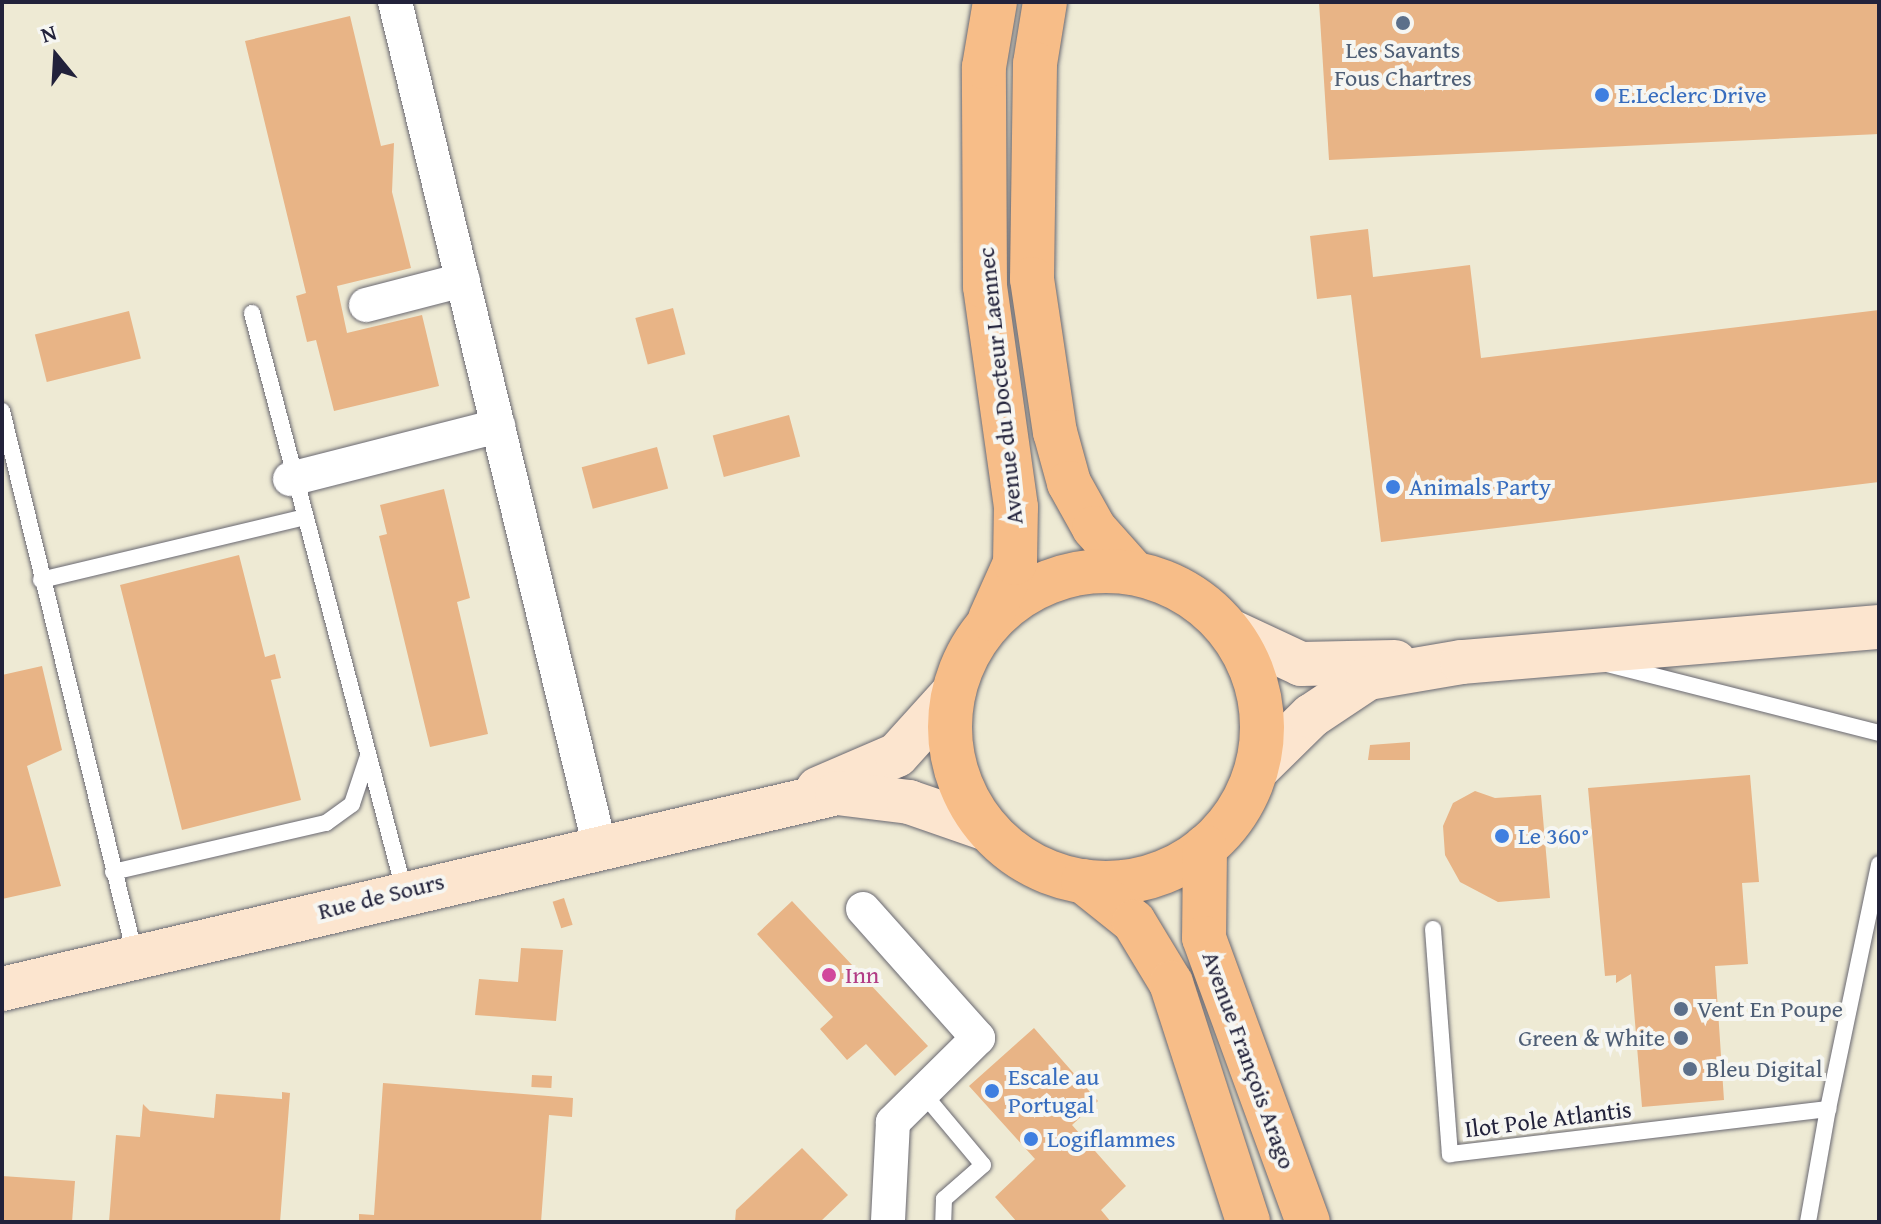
<!DOCTYPE html>
<meta charset="utf-8">
<style>
body{margin:0}
#map{position:relative;width:1881px;height:1224px;overflow:hidden;background:#eeead4;font-family:"Gentium Book Plus",serif}
div>[style]{position:absolute}
.building>*{inset:0;background:#e8b486;transform-origin:0 0}
.roads{filter:drop-shadow(0 0 2px #696871) drop-shadow(0 0 2px #696871)}
.lane>*{height:16px;margin:-8px;padding:0 8px;transform-origin:8px;border-radius:8px;background:#fff}
.street>*{height:34px;margin:-17px;padding:0 17px;transform-origin:17px;border-radius:17px;background:#fff}
.secondary>*{height:44px;margin:-22px;padding:0 22px;transform-origin:22px;border-radius:22px;background:#fce5cf}
.primary>*{height:44px;margin:-22px;padding:0 22px;transform-origin:22px;border-radius:22px;background:#f7bd88}
.primary>.ring{margin:-22px;padding:0;box-sizing:content-box;background:none;border:44px solid #f7bd88;border-radius:50%}
.dots>*{width:22px;height:22px;translate:-50% -50%;box-sizing:border-box;border:4px solid #f6f6f2;border-radius:50%}
span{translate:-50% -50%;white-space:nowrap;text-align:center;line-height:1.15;-webkit-text-stroke:8px #f6f6f2;paint-order:stroke}
.service-label{font-size:24px;color:#4e5e75}
.left{translate:0 -50%;text-align:left}
.right{translate:-100% -50%;text-align:right}
.shop-label{font-size:24px;color:#366cbe}
.street-label{font-size:24px;color:#22223b}
.hotel-label{font-size:24px;color:#b23c85}
.frame{position:absolute;inset:0;border:4px solid #22223b;pointer-events:none}
.north{position:absolute;left:16px;top:16px;width:80px;height:80px;-webkit-text-stroke:6px #f6f6f2;paint-order:stroke;rotate:342deg;font-size:22px;font-weight:700;line-height:32px;text-align:center;color:#22223b}
.north::after{content:'';display:block;margin:auto;width:28px;height:36px;background:#22223b;clip-path:polygon(50% 0,100% 100%,50% 72%,0 100%)}
</style>
<div id="map">
<div class="building">
<div style="clip-path:polygon(1319px 2px,1879px 2px,1879px 134px,1329px 160px)"></div>
<div style="clip-path:polygon(350px 16px,381px 146px,394px 143px,392px 192px,411px 268px,337px 286px,347px 333px,422px 315px,439px 386px,334px 411px,316px 340px,307px 342px,296px 296px,306px 293px,245px 41px)"></div>
<div style="clip-path:polygon(1368px 229px,1373px 277px,1470px 265px,1481px 358px,1879px 310px,1879px 482px,1381px 542px,1351px 295px,1317px 299px,1310px 236px)"></div>
<div style="left:673px;top:308px;width:48px;height:39px;rotate:75deg"></div>
<div style="left:129px;top:311px;width:49px;height:97px;rotate:76deg"></div>
<div style="left:789px;top:415px;width:43px;height:79px;rotate:75deg"></div>
<div style="left:657px;top:447px;width:43px;height:78px;rotate:75deg"></div>
<div style="clip-path:polygon(444px 489px,470px 598px,457px 602px,488px 734px,430px 747px,379px 536px,387px 534px,380px 505px)"></div>
<div style="clip-path:polygon(239px 555px,265px 657px,275px 654px,281px 678px,271px 680px,301px 800px,182px 830px,120px 585px)"></div>
<div style="clip-path:polygon(42px 666px,62px 750px,27px 766px,61px 886px,2px 899px,2px 675px)"></div>
<div style="clip-path:polygon(1410px 742px,1410px 760px,1368px 760px,1370px 745px)"></div>
<div style="clip-path:polygon(1750px 775px,1759px 882px,1742px 883px,1748px 964px,1715px 966px,1724px 1100px,1642px 1107px,1631px 974px,1616px 983px,1616px 975px,1605px 976px,1588px 788px)"></div>
<div style="clip-path:polygon(1475px 791px,1495px 798px,1541px 795px,1550px 898px,1498px 902px,1460px 882px,1445px 855px,1443px 826px,1453px 803px)"></div>
<div style="left:564px;top:898px;width:28px;height:12px;rotate:72deg"></div>
<div style="clip-path:polygon(792px 901px,928px 1046px,895px 1076px,866px 1044px,847px 1060px,820px 1029px,833px 1017px,757px 934px)"></div>
<div style="clip-path:polygon(521px 948px,563px 950px,556px 1021px,475px 1015px,479px 979px,518px 982px)"></div>
<div style="clip-path:polygon(1034px 1028px,1098px 1101px,1072px 1125px,1126px 1186px,1101px 1210px,1111px 1222px,1017px 1222px,995px 1197px,1035px 1159px,969px 1086px)"></div>
<div style="left:532px;top:1075px;width:20px;height:12px;rotate:3deg"></div>
<div style="clip-path:polygon(383px 1083px,573px 1098px,572px 1117px,549px 1115px,541px 1222px,359px 1222px,359px 1214px,374px 1215px)"></div>
<div style="clip-path:polygon(282px 1092px,290px 1093px,280px 1222px,109px 1222px,116px 1135px,140px 1137px,143px 1104px,150px 1111px,214px 1118px,216px 1094px,282px 1099px)"></div>
<div style="clip-path:polygon(802px 1148px,848px 1195px,820px 1222px,735px 1222px,736px 1210px)"></div>
<div style="clip-path:polygon(2px 1176px,75px 1181px,72px 1222px,2px 1222px)"></div>
</div>
<div class="roads">
<div class="lane">
<div style="left:252px;top:313px;width:597px;rotate:75.24deg"></div>
<div style="left:2px;top:411px;width:560px;rotate:76.26deg"></div>
<div style="left:41px;top:580px;width:267px;rotate:-13.4deg"></div>
<div style="left:1607px;top:664px;width:281px;rotate:14.2deg"></div>
<div style="left:113px;top:872px;width:219px;rotate:-13deg"></div>
<div style="left:326px;top:823px;width:32px;rotate:-36deg"></div>
<div style="left:352px;top:804px;width:47px;rotate:-71.6deg"></div>
<div style="left:1433px;top:929px;width:226px;rotate:85.7deg"></div>
<div style="left:1450px;top:1154px;width:381px;rotate:-6.8deg"></div>
<div style="left:1828px;top:1109px;width:250px;rotate:-78.2deg"></div>
<div style="left:922px;top:1092px;width:95px;rotate:50.1deg"></div>
<div style="left:983px;top:1165px;width:52px;rotate:138.9deg"></div>
<div style="left:944px;top:1199px;width:23px;rotate:92deg"></div>
<div style="left:1808px;top:1222px;width:115px;rotate:-80deg"></div>
</div>
<div class="street">
<div style="left:395px;top:2px;width:865px;rotate:76.37deg"></div>
<div style="left:366px;top:305px;width:100px;rotate:-14.5deg"></div>
<div style="left:290px;top:479px;width:215px;rotate:-14.3deg"></div>
<div style="left:863px;top:909px;width:173px;rotate:48.3deg"></div>
<div style="left:978px;top:1038px;width:120px;rotate:135.3deg"></div>
<div style="left:893px;top:1122px;width:100px;rotate:92.9deg"></div>
</div>
<div class="secondary">
<div style="left:1230px;top:631px;width:78px;rotate:24.9deg"></div>
<div style="left:1301px;top:664px;width:94px;rotate:-1.2deg"></div>
<div style="left:1257px;top:769px;width:76px;rotate:-44.5deg"></div>
<div style="left:1311px;top:716px;width:69px;rotate:-33.7deg"></div>
<div style="left:1368px;top:678px;width:95px;rotate:-9.7deg"></div>
<div style="left:1462px;top:662px;width:418px;rotate:-4.8deg"></div>
<div style="left:818px;top:789px;width:86px;rotate:-23.3deg"></div>
<div style="left:897px;top:755px;width:84px;rotate:-47.9deg"></div>
<div style="left:2px;top:989px;width:858px;rotate:-13.21deg"></div>
<div style="left:837px;top:793px;width:73px;rotate:7.1deg"></div>
<div style="left:909px;top:802px;width:83px;rotate:19.1deg"></div>
</div>
<div class="primary">
<div style="left:1045px;top:2px;width:63px;rotate:99.2deg"></div>
<div style="left:1035px;top:64px;width:215px;rotate:90.8deg"></div>
<div style="left:1032px;top:279px;width:155px;rotate:81.5deg"></div>
<div style="left:1055px;top:432px;width:53px;rotate:74.6deg"></div>
<div style="left:1069px;top:483px;width:51px;rotate:60.9deg"></div>
<div style="left:1094px;top:528px;width:60px;rotate:48.4deg"></div>
<div class="ring" style="left:950px;top:571px;width:268px;height:268px"></div>
<div style="left:990px;top:619px;width:61px;rotate:-65.9deg"></div>
<div style="left:1015px;top:563px;width:56px;rotate:-89deg"></div>
<div style="left:1016px;top:507px;width:222px;rotate:-98deg"></div>
<div style="left:985px;top:287px;width:220px;rotate:-90.3deg"></div>
<div style="left:984px;top:67px;width:66px;rotate:-80.4deg"></div>
<div style="left:1205px;top:847px;width:91px;rotate:90.6deg"></div>
<div style="left:1204px;top:938px;width:302px;rotate:69.9deg"></div>
<div style="left:1083px;top:881px;width:65px;rotate:38.8deg"></div>
<div style="left:1134px;top:922px;width:71px;rotate:58.8deg"></div>
<div style="left:1171px;top:983px;width:251px;rotate:72.1deg"></div>
</div>
</div>
<div class="dots">
<div style="left:1403px;top:23px;background:#5c6f8a"></div>
<div style="left:1602px;top:95px;background:#3f7fe0"></div>
<div style="left:1393px;top:487px;background:#3f7fe0"></div>
<div style="left:1502px;top:836px;background:#3f7fe0"></div>
<div style="left:829px;top:975px;background:#d1479c"></div>
<div style="left:1681px;top:1009px;background:#5c6f8a"></div>
<div style="left:1681px;top:1038px;background:#5c6f8a"></div>
<div style="left:1690px;top:1069px;background:#5c6f8a"></div>
<div style="left:992px;top:1091px;background:#3f7fe0"></div>
<div style="left:1031px;top:1139px;background:#3f7fe0"></div>
</div>
<div class="service-label">
<span style="left:1403px;top:64px">Les Savants<br>Fous Chartres</span>
<span class="left" style="left:1697px;top:1009px">Vent En Poupe</span>
<span class="right" style="left:1665px;top:1038px">Green &amp; White</span>
<span class="left" style="left:1706px;top:1069px">Bleu Digital</span>
</div>
<div class="shop-label">
<span class="left" style="left:1618px;top:95px">E.Leclerc Drive</span>
<span class="left" style="left:1409px;top:487px">Animals Party</span>
<span class="left" style="left:1518px;top:836px">Le 360°</span>
<span class="left" style="left:1008px;top:1091px">Escale au<br>Portugal</span>
<span class="left" style="left:1047px;top:1139px">Logiflammes</span>
</div>
<div class="street-label">
<span style="left:1000px;top:386px;rotate:-96deg">Avenue du Docteur Laennec</span>
<span style="left:381px;top:896px;rotate:-14deg">Rue de Sours</span>
<span style="left:1249px;top:1060px;rotate:70deg">Avenue François Arago</span>
<span style="left:1548px;top:1119px;rotate:-7deg">Ilot Pole Atlantis</span>
</div>
<div class="hotel-label">
<span class="left" style="left:845px;top:975px">Inn</span>
</div>
<div class="frame"></div>
<div class="north">N</div>
</div>
